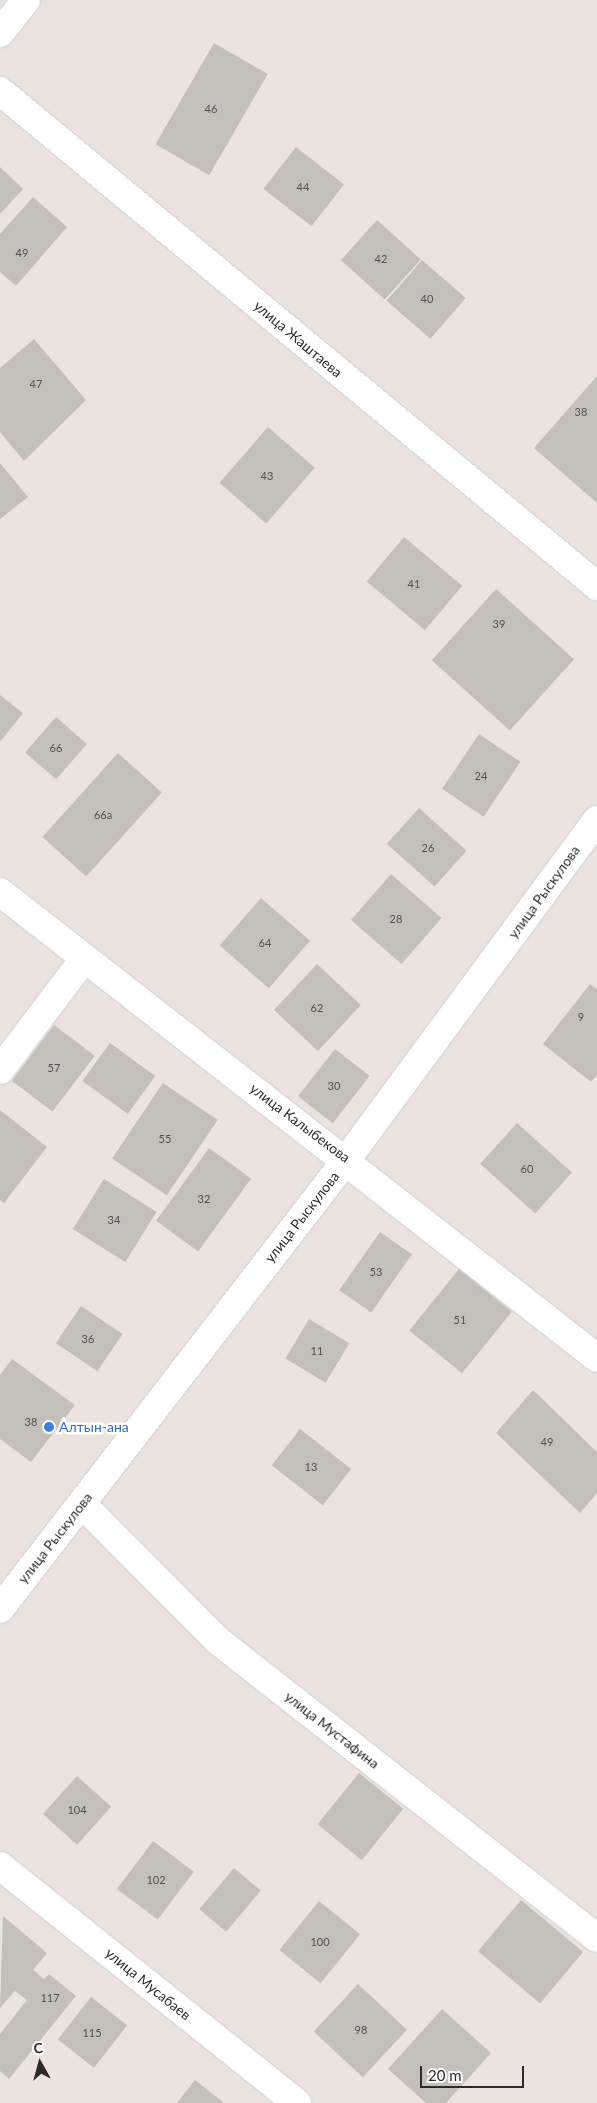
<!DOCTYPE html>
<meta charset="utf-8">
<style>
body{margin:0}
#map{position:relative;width:597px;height:2103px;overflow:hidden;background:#ede3de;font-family:Lato,sans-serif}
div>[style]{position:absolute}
.building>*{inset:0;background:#c5bfb9;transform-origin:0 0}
.roads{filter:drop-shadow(0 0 1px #ccd2dd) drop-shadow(0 0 1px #ccd2dd)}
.minor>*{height:28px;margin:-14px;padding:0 14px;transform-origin:14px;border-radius:14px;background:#fff}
.dots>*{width:14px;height:14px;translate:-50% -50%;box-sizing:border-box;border:2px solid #fff;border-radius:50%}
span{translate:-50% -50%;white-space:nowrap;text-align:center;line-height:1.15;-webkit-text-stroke:5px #fff;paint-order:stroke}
.number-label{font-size:11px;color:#52504e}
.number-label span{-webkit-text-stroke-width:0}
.street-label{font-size:14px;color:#2b2b2b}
.shop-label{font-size:14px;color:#366cbe}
.left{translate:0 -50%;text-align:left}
.north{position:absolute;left:15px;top:2038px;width:50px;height:50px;-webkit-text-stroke:4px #fff;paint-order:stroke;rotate:353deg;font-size:14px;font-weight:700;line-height:20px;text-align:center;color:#2b2b2b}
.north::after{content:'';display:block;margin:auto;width:18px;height:22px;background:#2b2b2b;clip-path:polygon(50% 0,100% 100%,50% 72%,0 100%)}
.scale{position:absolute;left:420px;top:2066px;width:104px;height:22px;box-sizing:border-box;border:2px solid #2b2b2b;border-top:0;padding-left:6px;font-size:15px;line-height:18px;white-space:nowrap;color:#2b2b2b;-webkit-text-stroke:4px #fff;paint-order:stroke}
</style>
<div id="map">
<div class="building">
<div style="left:214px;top:43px;width:62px;height:117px;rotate:30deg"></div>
<div style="left:296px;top:147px;width:61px;height:53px;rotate:38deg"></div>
<div style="clip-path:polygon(0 167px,23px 189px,0 214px)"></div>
<div style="clip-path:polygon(33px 197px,67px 227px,16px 286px,0 272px,0 234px)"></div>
<div style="left:377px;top:220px;width:59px;height:54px;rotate:42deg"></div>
<div style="left:422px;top:260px;width:58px;height:54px;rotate:41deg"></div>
<div style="clip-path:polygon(34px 339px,86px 400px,24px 461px,0 432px,0 368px)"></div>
<div style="clip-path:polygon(597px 376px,597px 503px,534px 448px)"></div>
<div style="left:268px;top:427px;width:62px;height:74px;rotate:41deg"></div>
<div style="clip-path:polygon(0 463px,28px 497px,0 519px)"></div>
<div style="left:404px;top:537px;width:76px;height:58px;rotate:40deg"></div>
<div style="left:496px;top:589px;width:105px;height:96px;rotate:42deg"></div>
<div style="clip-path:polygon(0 695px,23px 713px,0 742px)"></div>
<div style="left:56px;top:717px;width:41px;height:47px;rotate:41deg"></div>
<div style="left:479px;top:734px;width:50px;height:66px;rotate:34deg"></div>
<div style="left:118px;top:753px;width:59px;height:113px;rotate:42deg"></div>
<div style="left:419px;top:808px;width:64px;height:48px;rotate:42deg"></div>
<div style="left:391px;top:874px;width:67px;height:61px;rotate:41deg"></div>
<div style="left:261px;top:898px;width:65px;height:63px;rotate:41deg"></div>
<div style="left:317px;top:964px;width:60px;height:63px;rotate:43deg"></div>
<div style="clip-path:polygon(590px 984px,597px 989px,597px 1075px,591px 1082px,543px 1044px)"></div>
<div style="left:54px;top:1025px;width:51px;height:70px;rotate:37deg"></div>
<div style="left:110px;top:1043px;width:56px;height:47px;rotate:36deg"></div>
<div style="left:335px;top:1049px;width:44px;height:60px;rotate:38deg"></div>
<div style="left:163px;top:1083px;width:66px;height:91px;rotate:34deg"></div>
<div style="clip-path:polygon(0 1110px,47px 1147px,4px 1203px,0 1200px)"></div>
<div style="left:517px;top:1123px;width:74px;height:55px;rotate:42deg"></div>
<div style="left:209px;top:1148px;width:52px;height:90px;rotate:36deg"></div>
<div style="left:104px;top:1179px;width:62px;height:59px;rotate:32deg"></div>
<div style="left:380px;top:1232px;width:39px;height:71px;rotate:35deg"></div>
<div style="left:459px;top:1269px;width:68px;height:79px;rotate:39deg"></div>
<div style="left:81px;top:1306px;width:50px;height:45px;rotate:34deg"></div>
<div style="left:309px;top:1319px;width:47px;height:46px;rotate:31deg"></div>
<div style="clip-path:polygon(12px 1359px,75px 1405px,31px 1462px,0 1439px,0 1375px)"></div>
<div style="clip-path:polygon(533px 1390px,597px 1452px,597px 1493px,580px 1513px,496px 1433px)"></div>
<div style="left:300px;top:1429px;width:65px;height:46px;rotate:38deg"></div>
<div style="left:359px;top:1773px;width:57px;height:66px;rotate:39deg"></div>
<div style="left:77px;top:1776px;width:46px;height:51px;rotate:42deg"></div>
<div style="left:153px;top:1841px;width:51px;height:60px;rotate:37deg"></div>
<div style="left:234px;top:1868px;width:35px;height:54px;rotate:40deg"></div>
<div style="left:521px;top:1900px;width:81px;height:67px;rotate:40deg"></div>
<div style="left:319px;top:1901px;width:53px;height:63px;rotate:39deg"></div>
<div style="clip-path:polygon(3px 1916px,47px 1953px,33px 1970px,44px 1979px,49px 1974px,76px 1996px,9px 2079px,0 2071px,0 2034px,27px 2000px,15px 1991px,0 2008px)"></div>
<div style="left:358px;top:1984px;width:67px;height:65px;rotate:43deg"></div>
<div style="left:91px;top:1997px;width:46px;height:54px;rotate:38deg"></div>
<div style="clip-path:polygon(442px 2009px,491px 2053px,446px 2103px,426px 2103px,388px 2069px)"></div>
<div style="clip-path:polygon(195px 2080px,224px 2103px,177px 2103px)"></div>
</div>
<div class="roads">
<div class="minor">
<div style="left:0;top:33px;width:42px;rotate:-51.8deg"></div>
<div style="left:0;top:91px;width:776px;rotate:39.66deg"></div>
<div style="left:0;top:892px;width:757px;rotate:37.97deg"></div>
<div style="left:0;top:1070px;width:139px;rotate:-52.9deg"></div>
<div style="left:82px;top:1504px;width:192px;rotate:45.2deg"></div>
<div style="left:217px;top:1640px;width:483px;rotate:38.1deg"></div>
<div style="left:0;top:1609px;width:568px;rotate:-52.36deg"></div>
<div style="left:347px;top:1159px;width:421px;rotate:-53.6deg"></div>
<div style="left:0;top:1866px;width:380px;rotate:38.6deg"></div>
</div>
</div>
<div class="dots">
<div style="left:49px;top:1427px;background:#3f7fe0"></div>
</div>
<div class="number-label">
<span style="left:211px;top:109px">46</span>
<span style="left:303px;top:187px">44</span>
<span style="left:22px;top:253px">49</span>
<span style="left:381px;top:259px">42</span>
<span style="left:427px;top:299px">40</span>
<span style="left:36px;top:384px">47</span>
<span style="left:581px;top:412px">38</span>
<span style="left:267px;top:476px">43</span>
<span style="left:414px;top:584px">41</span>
<span style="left:499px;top:624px">39</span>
<span style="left:56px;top:748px">66</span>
<span style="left:481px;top:776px">24</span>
<span style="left:103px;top:815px">66а</span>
<span style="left:428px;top:848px">26</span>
<span style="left:396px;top:919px">28</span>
<span style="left:265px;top:943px">64</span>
<span style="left:317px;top:1008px">62</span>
<span style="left:581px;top:1017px">9</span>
<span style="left:54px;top:1068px">57</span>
<span style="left:334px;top:1086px">30</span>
<span style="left:165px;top:1139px">55</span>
<span style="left:527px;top:1169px">60</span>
<span style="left:204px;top:1199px">32</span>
<span style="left:114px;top:1220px">34</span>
<span style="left:376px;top:1272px">53</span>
<span style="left:460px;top:1320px">51</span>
<span style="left:88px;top:1339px">36</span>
<span style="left:317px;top:1351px">11</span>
<span style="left:31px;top:1422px">38</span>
<span style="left:547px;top:1442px">49</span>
<span style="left:311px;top:1467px">13</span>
<span style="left:77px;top:1810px">104</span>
<span style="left:156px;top:1880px">102</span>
<span style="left:320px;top:1942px">100</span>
<span style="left:50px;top:1998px">117</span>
<span style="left:361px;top:2030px">98</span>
<span style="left:92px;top:2033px">115</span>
</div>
<div class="street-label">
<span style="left:298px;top:339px;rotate:40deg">улица Жаштаева</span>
<span style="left:544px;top:892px;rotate:-54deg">улица Рыскулова</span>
<span style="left:300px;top:1123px;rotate:37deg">улица Калыбекова</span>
<span style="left:302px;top:1217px;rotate:-52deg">улица Рыскулова</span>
<span style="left:55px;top:1538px;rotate:-52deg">улица Рыскулова</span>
<span style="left:332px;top:1730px;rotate:38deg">улица Мустафина</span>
<span style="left:148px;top:1984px;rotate:39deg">улица Мусабаев</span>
</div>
<div class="shop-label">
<span class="left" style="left:59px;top:1427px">Алтын-ана</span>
</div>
<div class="north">С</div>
<div class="scale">20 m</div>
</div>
